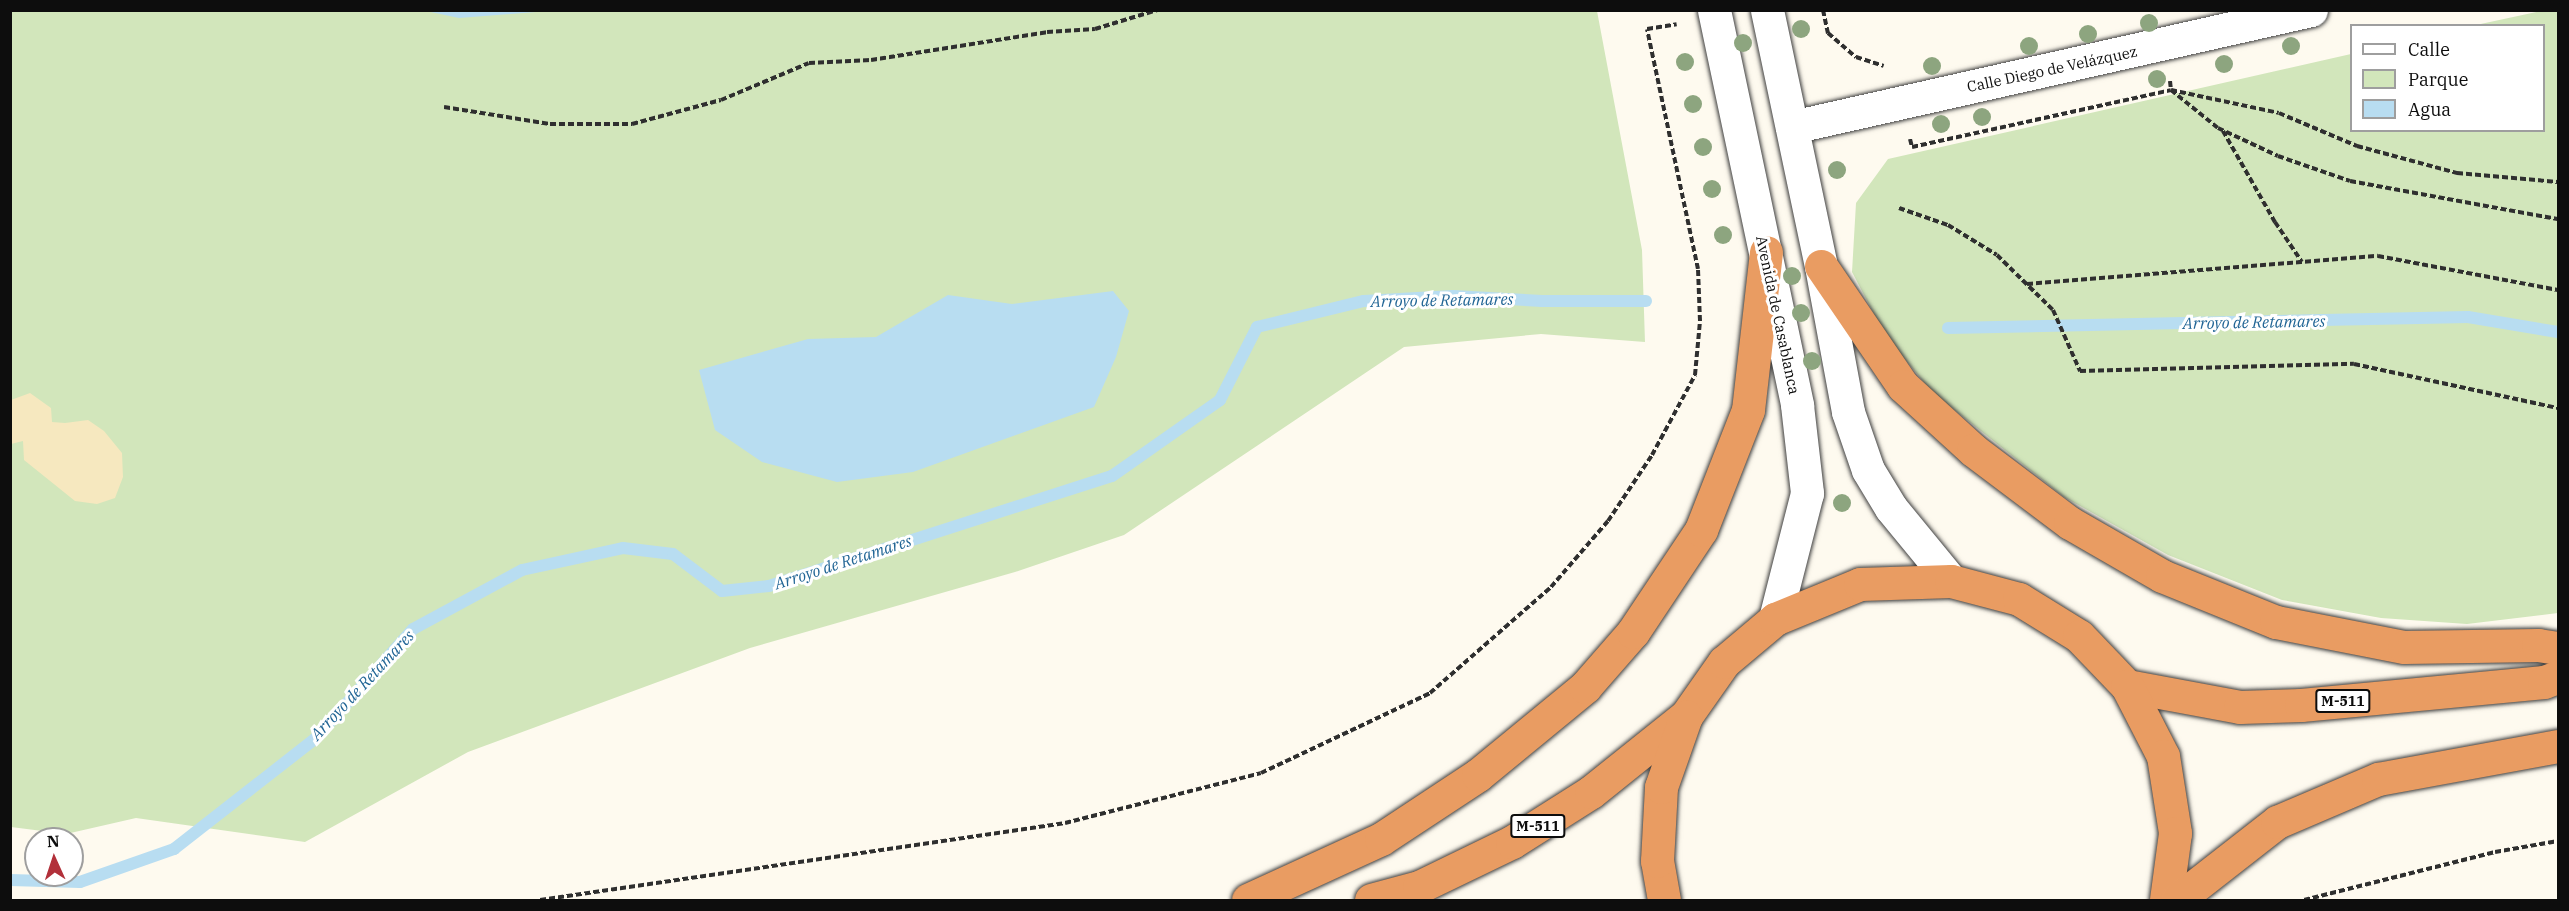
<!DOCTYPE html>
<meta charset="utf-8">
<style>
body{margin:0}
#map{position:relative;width:2569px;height:911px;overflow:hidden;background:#fefaef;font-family:"IBM Plex Serif",serif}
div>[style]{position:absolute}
.green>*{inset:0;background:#d2e6bb}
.sand>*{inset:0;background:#f6e8bf}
.water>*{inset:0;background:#b8ddf1}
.stream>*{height:12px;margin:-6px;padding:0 6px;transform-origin:6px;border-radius:6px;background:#b8ddf1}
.path>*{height:4px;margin-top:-2px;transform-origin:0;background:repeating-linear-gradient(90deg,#2f2f2f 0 6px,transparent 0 9px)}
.roads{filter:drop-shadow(0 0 2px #404040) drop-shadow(0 0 2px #404040)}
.street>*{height:33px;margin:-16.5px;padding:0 16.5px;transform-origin:16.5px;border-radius:16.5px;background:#fff}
.highway>*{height:33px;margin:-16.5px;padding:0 16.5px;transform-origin:16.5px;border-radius:16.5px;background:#e99c62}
.trees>*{width:18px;height:18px;margin:-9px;border-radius:50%;background:#8da57f}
span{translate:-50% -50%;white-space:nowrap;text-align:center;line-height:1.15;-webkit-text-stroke:6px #fff;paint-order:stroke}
.shield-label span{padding:2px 4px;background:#fff;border:2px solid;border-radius:4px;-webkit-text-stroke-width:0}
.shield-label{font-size:14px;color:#0d0d0d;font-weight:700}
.street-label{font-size:15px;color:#0d0d0d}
.water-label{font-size:16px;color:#216595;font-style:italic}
.frame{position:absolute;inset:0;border:12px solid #0d0d0d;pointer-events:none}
.legend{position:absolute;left:2350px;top:24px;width:195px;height:108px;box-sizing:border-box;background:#fff;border:2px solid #9e9e9e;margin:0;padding:8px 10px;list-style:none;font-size:18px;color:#0d0d0d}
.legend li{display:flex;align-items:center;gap:12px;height:30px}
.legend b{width:30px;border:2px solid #9e9e9e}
.north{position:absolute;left:24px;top:827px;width:60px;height:60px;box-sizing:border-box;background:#fff;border:2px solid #9e9e9e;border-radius:50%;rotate:357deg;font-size:16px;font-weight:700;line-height:24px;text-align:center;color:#0d0d0d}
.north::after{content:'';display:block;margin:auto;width:21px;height:27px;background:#b2303a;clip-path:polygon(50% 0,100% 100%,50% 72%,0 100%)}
</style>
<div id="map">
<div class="green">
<div style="clip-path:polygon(11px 11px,1597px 11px,1642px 250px,1645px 342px,1541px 334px,1404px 347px,1124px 535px,1015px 572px,750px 648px,468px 752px,305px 842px,136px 818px,66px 834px,11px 827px)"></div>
<div style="clip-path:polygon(2541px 11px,2558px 11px,2558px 613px,2467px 624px,2381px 618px,2282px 600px,2168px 555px,2064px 497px,1932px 392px,1885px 335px,1852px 272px,1856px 203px,1888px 159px,2351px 54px,2352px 130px,2544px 130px,2544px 26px,2476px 25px)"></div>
</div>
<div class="sand">
<div style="clip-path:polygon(30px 393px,51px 408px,52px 422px,65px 423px,88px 420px,104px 431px,122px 453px,123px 477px,115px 498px,97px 504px,75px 501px,24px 460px,23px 441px,11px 444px,11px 400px)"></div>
</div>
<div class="water">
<div style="clip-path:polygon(426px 11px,426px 10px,548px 11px,459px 18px)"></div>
<div style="clip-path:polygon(1113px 291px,1129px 311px,1116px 357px,1094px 407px,913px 472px,837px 482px,762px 462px,715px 430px,699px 370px,808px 339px,876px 337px,948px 295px,1012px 304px)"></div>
</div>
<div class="stream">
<div style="left:1948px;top:328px;width:520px;rotate:-1.21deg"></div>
<div style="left:2468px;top:317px;width:91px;rotate:9.5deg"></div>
<div style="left:10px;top:880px;width:70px;rotate:1.6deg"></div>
<div style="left:80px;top:882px;width:100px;rotate:-19.3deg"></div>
<div style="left:174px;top:849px;width:179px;rotate:-38deg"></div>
<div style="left:315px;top:739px;width:147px;rotate:-48.3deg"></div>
<div style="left:413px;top:629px;width:124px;rotate:-28.4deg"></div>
<div style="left:522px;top:570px;width:103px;rotate:-12.3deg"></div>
<div style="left:623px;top:548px;width:50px;rotate:6.8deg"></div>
<div style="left:673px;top:554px;width:61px;rotate:37.1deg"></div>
<div style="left:722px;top:591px;width:47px;rotate:-6.1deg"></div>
<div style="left:769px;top:586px;width:360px;rotate:-17.8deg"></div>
<div style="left:1112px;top:476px;width:132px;rotate:-35.1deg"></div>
<div style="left:1220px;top:400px;width:82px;rotate:-63.1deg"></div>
<div style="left:1257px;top:327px;width:110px;rotate:-13.7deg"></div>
<div style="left:1364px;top:301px;width:89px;rotate:-3.2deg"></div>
<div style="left:1453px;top:296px;width:89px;rotate:3.2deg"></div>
<div style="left:1542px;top:301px;width:104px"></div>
</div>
<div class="path">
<div style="left:1823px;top:10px;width:24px;rotate:78deg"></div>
<div style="left:1828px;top:33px;width:37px;rotate:41deg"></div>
<div style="left:1856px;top:57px;width:29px;rotate:18deg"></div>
<div style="left:2170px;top:81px;width:9px;rotate:84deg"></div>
<div style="left:2171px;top:90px;width:60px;rotate:39deg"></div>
<div style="left:2218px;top:128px;width:66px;rotate:25deg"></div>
<div style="left:2278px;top:156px;width:76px;rotate:19.1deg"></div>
<div style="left:2350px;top:181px;width:211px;rotate:10.4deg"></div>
<div style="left:444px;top:107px;width:107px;rotate:9.1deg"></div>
<div style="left:550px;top:124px;width:82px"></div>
<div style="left:632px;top:124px;width:92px;rotate:-15.1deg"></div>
<div style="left:721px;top:100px;width:95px;rotate:-22.8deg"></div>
<div style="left:809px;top:63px;width:62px;rotate:-2.8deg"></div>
<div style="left:871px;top:60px;width:178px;rotate:-9deg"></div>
<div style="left:1047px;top:32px;width:48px;rotate:-3.6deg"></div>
<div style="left:1095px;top:29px;width:65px;rotate:-17deg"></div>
<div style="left:2223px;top:131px;width:105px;rotate:60.3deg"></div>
<div style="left:2275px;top:222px;width:48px;rotate:56deg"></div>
<div style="left:1910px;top:139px;width:8px;rotate:76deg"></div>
<div style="left:1912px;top:147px;width:265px;rotate:-12.4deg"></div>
<div style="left:2171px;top:90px;width:110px;rotate:12deg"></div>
<div style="left:2279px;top:113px;width:85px;rotate:22.9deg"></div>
<div style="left:2357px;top:146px;width:104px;rotate:15.1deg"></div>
<div style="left:2457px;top:173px;width:101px;rotate:5.1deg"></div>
<div style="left:1899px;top:208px;width:52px;rotate:19.1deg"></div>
<div style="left:1948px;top:225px;width:57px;rotate:31.5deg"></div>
<div style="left:1997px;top:255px;width:78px;rotate:44.5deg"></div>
<div style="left:2053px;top:310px;width:67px;rotate:66.1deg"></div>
<div style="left:2080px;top:371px;width:274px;rotate:-1.5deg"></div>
<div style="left:2354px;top:364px;width:209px;rotate:12.2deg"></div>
<div style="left:2027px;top:284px;width:352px;rotate:-4.6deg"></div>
<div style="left:2378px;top:256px;width:183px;rotate:10.7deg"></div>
<div style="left:540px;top:900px;width:531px;rotate:-8.34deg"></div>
<div style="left:1065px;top:823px;width:202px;rotate:-14.3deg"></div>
<div style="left:1261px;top:773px;width:187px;rotate:-25.3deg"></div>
<div style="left:1430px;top:693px;width:161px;rotate:-41.2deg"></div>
<div style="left:1551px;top:587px;width:87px;rotate:-49.2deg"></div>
<div style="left:1608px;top:521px;width:79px;rotate:-56.3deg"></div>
<div style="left:1652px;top:455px;width:91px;rotate:-61.7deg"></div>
<div style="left:1695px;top:375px;width:54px;rotate:-84.7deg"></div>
<div style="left:1700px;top:321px;width:52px;rotate:-92.2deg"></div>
<div style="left:1698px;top:269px;width:245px;rotate:-102deg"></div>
<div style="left:1647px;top:29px;width:30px;rotate:-9deg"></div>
<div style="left:2304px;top:900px;width:197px;rotate:-14.1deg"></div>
<div style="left:2495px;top:852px;width:64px;rotate:-9.9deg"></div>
</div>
<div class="roads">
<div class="street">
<div style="left:1714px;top:10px;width:404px;rotate:78.1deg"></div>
<div style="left:1797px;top:405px;width:89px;rotate:83.5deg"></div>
<div style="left:1807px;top:493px;width:130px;rotate:104.3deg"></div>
<div style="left:1767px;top:10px;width:262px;rotate:78.1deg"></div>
<div style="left:1821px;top:266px;width:148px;rotate:79.5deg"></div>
<div style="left:1848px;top:412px;width:61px;rotate:71deg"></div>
<div style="left:1868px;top:470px;width:44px;rotate:58.8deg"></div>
<div style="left:1891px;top:508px;width:94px;rotate:50.6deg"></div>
<div style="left:1792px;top:127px;width:532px;rotate:-12.7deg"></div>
</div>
<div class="highway">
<div style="left:1821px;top:266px;width:145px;rotate:55.7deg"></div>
<div style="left:1903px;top:386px;width:95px;rotate:42.4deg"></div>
<div style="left:1973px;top:450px;width:121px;rotate:37deg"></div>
<div style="left:2070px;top:523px;width:106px;rotate:29.9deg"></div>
<div style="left:2162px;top:576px;width:123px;rotate:22deg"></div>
<div style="left:2276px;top:622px;width:130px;rotate:11.1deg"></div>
<div style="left:2404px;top:647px;width:134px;rotate:-0.9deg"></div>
<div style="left:2538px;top:645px;width:20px;rotate:9deg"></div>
<div style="left:2127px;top:686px;width:115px;rotate:10.5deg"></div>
<div style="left:2240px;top:707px;width:61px;rotate:-1.9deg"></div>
<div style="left:2301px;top:705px;width:244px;rotate:-5.4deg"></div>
<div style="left:2544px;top:682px;width:15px;rotate:-20deg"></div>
<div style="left:1248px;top:900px;width:146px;rotate:-24.6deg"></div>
<div style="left:1381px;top:839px;width:116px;rotate:-33.4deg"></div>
<div style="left:1478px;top:775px;width:139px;rotate:-39.4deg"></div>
<div style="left:1585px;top:687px;width:73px;rotate:-48.9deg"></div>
<div style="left:1633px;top:632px;width:123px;rotate:-56.3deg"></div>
<div style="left:1701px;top:530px;width:129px;rotate:-68.6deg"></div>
<div style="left:1748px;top:410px;width:159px;rotate:-83.5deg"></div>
<div style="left:1371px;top:900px;width:50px;rotate:-15.2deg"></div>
<div style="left:1419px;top:887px;width:103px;rotate:-25.8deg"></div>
<div style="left:1512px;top:842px;width:93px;rotate:-32.3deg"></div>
<div style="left:1591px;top:792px;width:122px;rotate:-38.7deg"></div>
<div style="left:1686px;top:716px;width:66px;rotate:-54.9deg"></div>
<div style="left:1724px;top:662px;width:67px;rotate:-40.1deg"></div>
<div style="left:1775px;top:619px;width:92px;rotate:-22.4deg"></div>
<div style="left:1860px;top:584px;width:91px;rotate:-1.9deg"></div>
<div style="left:1951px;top:581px;width:70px;rotate:14.8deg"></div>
<div style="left:2019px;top:599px;width:70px;rotate:31.7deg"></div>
<div style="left:2079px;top:636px;width:69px;rotate:46.2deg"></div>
<div style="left:2127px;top:686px;width:79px;rotate:62.8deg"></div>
<div style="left:2163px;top:756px;width:78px;rotate:81.1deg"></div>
<div style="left:2175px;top:833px;width:68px;rotate:97.7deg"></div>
<div style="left:1664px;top:900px;width:40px;rotate:-100deg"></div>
<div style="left:1657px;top:861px;width:74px;rotate:-86.9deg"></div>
<div style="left:1661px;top:787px;width:75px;rotate:-70.6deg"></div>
<div style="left:2177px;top:900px;width:127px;rotate:-38deg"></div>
<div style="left:2277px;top:822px;width:110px;rotate:-23.1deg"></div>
<div style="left:2378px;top:779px;width:183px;rotate:-10.4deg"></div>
</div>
</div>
<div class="trees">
<div style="left:2149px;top:23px"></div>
<div style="left:1801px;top:29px"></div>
<div style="left:2088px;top:34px"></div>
<div style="left:1743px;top:43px"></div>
<div style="left:2029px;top:46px"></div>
<div style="left:2291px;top:46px"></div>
<div style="left:1685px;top:62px"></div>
<div style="left:2224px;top:64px"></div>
<div style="left:1932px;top:66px"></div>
<div style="left:2157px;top:79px"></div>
<div style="left:1693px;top:104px"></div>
<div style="left:1982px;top:117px"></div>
<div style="left:1941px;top:124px"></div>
<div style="left:1703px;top:147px"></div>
<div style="left:1837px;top:170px"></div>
<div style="left:1712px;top:189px"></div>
<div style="left:1723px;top:235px"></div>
<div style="left:1792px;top:276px"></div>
<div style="left:1801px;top:313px"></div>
<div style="left:1812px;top:361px"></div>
<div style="left:1842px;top:503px"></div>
</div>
<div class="shield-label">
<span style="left:2343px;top:701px">M-511</span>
<span style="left:1538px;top:826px">M-511</span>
</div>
<div class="street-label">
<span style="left:2052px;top:69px;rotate:-12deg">Calle Diego de Velázquez</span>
<span style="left:1778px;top:315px;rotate:78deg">Avenida de Casablanca</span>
</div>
<div class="water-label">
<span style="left:1442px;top:300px;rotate:-1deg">Arroyo de Retamares</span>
<span style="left:2254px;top:322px;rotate:-1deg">Arroyo de Retamares</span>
<span style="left:843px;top:562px;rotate:-18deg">Arroyo de Retamares</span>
<span style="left:362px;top:685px;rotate:-47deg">Arroyo de Retamares</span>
</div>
<div class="frame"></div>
<ul class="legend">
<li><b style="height:8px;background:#fff"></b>Calle</li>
<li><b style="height:16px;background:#d2e6bb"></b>Parque</li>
<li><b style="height:16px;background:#b8ddf1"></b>Agua</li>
</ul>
<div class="north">N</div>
</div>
